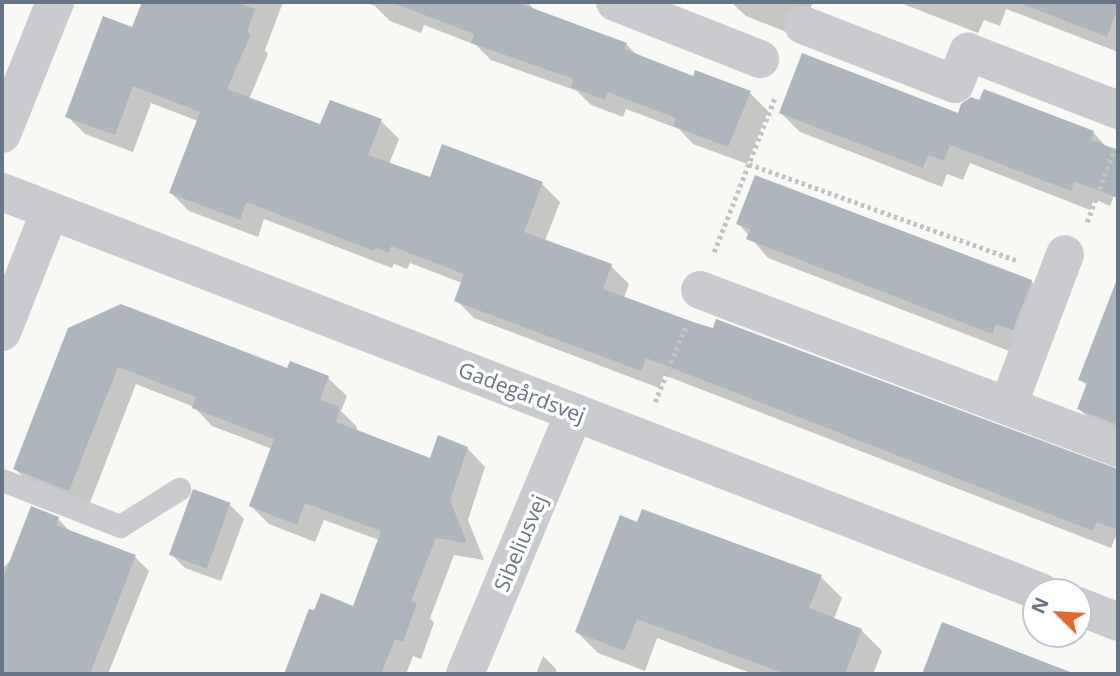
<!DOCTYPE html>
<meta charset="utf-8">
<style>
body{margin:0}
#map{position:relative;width:1120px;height:676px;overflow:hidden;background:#f8f8f5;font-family:"Open Sans",sans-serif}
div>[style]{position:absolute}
.shadow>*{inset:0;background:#0003}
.building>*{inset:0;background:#afb5bc;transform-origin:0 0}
.path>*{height:4.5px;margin-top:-2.25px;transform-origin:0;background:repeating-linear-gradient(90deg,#c0c2c4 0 3.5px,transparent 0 7px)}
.service>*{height:23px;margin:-11.5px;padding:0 11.5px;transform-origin:11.5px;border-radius:11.5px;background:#c9cbcf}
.minor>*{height:38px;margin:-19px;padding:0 19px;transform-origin:19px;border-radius:19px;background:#c9cbcf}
span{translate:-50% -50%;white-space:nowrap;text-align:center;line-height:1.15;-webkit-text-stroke:7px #fff;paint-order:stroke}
.street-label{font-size:21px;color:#677586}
.frame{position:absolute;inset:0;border:4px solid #677586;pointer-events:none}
.north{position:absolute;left:1022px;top:578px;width:70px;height:70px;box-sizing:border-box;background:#fff;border:2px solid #c2c8cf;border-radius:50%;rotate:294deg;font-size:19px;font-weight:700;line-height:28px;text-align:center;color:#677586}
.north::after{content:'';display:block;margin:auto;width:24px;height:32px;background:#e3682a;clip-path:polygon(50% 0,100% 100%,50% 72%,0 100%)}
</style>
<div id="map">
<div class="shadow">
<div style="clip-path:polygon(143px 2px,283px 2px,265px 50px,268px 54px,249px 99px,321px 126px,381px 121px,399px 139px,389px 164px,431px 180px,542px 184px,560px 202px,545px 241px,611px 266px,629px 284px,624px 298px,1115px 473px,1118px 476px,1118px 540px,1115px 538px,1111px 548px,664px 375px,659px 388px,474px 318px,456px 300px,462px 283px,410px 263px,407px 269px,394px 264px,392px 268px,264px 219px,258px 237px,189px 211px,171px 193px,198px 121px,151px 103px,133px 152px,85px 134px,67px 116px,133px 29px)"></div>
<div style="clip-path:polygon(363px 2px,527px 2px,536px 11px,626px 44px,639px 57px,693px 78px,750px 93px,768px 111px,747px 164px,693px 144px,679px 129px,626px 109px,623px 117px,591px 105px,577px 91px,491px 60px,476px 45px,424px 25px,421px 33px,390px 21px,375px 6px)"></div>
<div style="clip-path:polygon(731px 2px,813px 2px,799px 37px,746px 16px)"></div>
<div style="clip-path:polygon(898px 2px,1118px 2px,1118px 52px,1006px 9px,1000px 26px,984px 20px,978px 33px)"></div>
<div style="clip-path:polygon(781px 113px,959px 115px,1093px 132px,1118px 160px,1118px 185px,1110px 206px,1094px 199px,1090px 210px,970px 163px,963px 180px,947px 174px,942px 187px,800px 132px)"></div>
<div style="clip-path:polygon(738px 223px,1031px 281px,1050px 301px,1012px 352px,768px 258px)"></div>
<div style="clip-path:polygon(1118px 281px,1118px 436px,1099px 428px,1079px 409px,1088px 387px,1080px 379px)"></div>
<div style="clip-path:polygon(70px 329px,288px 370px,290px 363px,328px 378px,347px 396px,341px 411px,357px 427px,356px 432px,431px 460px,467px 448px,485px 467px,468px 520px,484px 560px,454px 555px,430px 618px,434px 623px,421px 659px,413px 656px,406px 674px,286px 674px,310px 611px,354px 609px,379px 540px,324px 520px,315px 542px,269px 524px,251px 506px,272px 449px,212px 426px,194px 407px,136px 384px,88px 508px,34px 487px,15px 469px)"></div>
<div style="clip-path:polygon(230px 505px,244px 519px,221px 581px,185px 568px,170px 553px)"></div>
<div style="clip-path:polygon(32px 509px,58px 519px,72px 533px,135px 557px,149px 571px,108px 674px,2px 674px,2px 569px,13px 558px)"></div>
<div style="clip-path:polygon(643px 511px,821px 577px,842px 598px,834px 619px,861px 630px,882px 651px,873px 674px,753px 674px,657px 638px,645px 671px,598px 653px,577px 632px)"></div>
<div style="clip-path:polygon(943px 625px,1072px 674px,924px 674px)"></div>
<div style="clip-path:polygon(543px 656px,556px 669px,557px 674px,536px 674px)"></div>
</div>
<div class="building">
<div style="clip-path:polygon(142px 2px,235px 2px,255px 9px,247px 32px,251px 34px,227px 89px,320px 124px,330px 100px,382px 119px,368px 155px,430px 177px,442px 144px,543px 182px,524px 232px,612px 264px,603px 289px,696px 323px,713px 328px,716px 319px,1118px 469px,1118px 530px,1097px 522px,1093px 531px,646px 358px,641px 371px,454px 301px,464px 274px,391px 246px,389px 253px,376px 247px,374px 251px,246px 202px,240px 220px,169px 193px,200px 112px,133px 86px,115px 135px,65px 117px,103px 16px,132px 27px)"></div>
<div style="clip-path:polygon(397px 2px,516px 2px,627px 43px,624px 49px,693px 76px,695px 70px,751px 91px,728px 147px,673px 126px,676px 118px,608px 92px,605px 100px,571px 87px,574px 79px,471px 43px,474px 34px,396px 4px)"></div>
<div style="clip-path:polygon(1023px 2px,1118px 2px,1118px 7px,1107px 37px,1022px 4px)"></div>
<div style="clip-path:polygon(802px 53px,958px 113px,961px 104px,971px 97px,979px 100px,984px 89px,1094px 131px,1091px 140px,1118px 150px,1118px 198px,1074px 181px,1071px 191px,950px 145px,944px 161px,928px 155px,923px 168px,779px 113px)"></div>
<div style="clip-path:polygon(755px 175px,1032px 280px,1013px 330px,996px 324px,992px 334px,746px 239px,750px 229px,736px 224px)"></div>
<div style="clip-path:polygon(1116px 282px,1118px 282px,1118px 425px,1077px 409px,1087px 383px,1078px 380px)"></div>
<div style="clip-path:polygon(121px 304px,287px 368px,290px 361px,329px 376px,320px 400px,340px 407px,336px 422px,430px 458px,438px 435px,468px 447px,450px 500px,467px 543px,436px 538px,411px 601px,417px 603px,403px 642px,395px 639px,381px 674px,284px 674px,309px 609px,314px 610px,321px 593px,353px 606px,381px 531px,305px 503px,297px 525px,249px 506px,274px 439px,192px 408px,196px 397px,118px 367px,69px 491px,13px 469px,68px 328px)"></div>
<div style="left:193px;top:489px;width:40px;height:70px;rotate:20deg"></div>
<div style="clip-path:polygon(31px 506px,59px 517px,56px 525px,136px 555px,90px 674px,2px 674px,2px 581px)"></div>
<div style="clip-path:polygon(642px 509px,822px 575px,809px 608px,862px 629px,845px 674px,786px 674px,637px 619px,624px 651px,575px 632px,620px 515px,637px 522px)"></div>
<div style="clip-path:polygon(942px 622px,1070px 672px,1070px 674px,922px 674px)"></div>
</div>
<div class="path">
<div style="left:749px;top:164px;width:287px;rotate:19.8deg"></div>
<div style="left:1087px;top:222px;width:79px;rotate:-69.3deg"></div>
<div style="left:714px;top:252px;width:167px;rotate:-68.5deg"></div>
<div style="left:655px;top:402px;width:83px;rotate:-68.1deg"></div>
</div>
<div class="service">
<div style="left:2px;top:480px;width:127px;rotate:21.3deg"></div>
<div style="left:120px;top:526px;width:70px;rotate:-32.1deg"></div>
</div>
<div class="minor">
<div style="left:615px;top:2px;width:156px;rotate:21.5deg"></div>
<div style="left:803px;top:25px;width:163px;rotate:21.2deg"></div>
<div style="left:955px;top:84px;width:35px;rotate:-68deg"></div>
<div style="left:968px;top:52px;width:161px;rotate:21.1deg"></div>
<div style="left:2px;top:134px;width:142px;rotate:-68.1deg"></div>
<div style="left:2px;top:192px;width:1113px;rotate:21.06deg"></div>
<div style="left:700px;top:290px;width:447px;rotate:20.7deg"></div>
<div style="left:2px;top:332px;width:130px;rotate:-68.4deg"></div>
<div style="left:1008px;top:406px;width:162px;rotate:-69.4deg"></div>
<div style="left:1078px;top:606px;width:43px;rotate:21.8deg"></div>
<div style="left:465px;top:674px;width:283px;rotate:-67.3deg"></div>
</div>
<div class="street-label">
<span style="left:522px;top:392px;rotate:21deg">Gadegårdsvej</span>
<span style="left:520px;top:543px;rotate:-67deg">Sibeliusvej</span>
</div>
<div class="frame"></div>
<div class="north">N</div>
</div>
